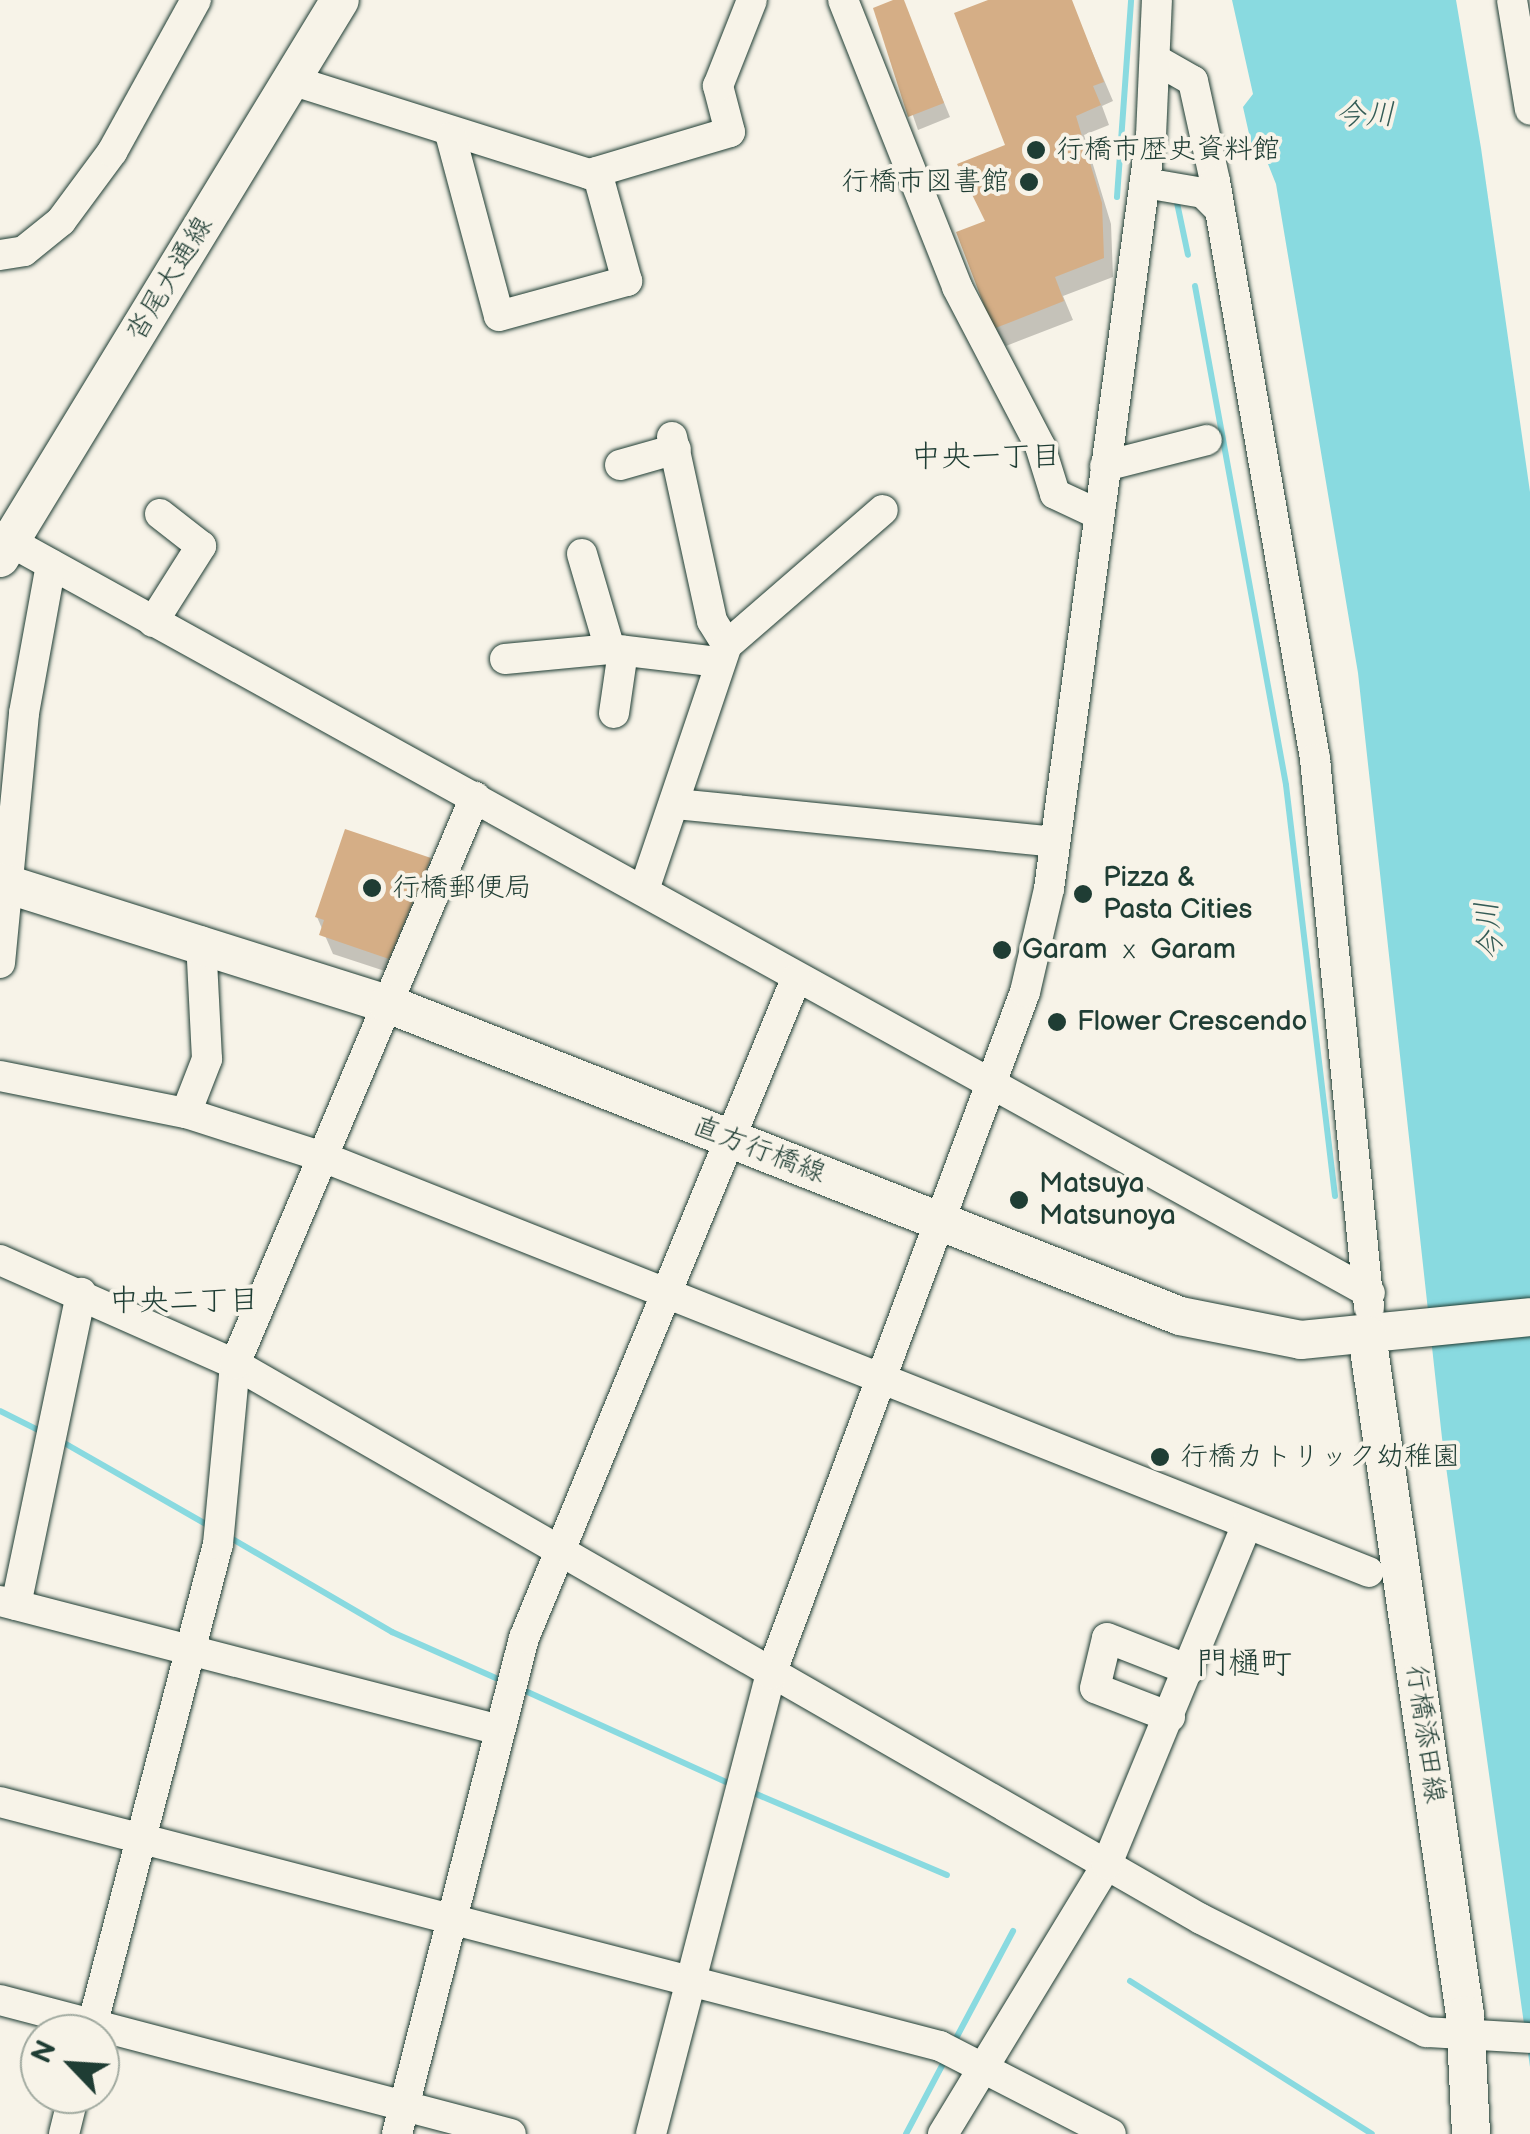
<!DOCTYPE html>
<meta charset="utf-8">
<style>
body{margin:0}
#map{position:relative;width:1530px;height:2134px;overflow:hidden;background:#f7f3e8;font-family:"Balsamiq Sans","Klee One",sans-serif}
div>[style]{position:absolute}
.water>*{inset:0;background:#89dae0}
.shadow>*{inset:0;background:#0003}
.stream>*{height:6px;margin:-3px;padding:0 3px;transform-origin:3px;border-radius:3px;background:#89dae0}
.building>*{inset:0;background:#d5ae86}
.roads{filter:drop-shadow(0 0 2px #1f3d34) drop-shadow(0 0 2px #1f3d34)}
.minor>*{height:30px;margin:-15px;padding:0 15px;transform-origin:15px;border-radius:15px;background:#f7f3e8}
.major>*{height:38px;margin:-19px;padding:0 19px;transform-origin:19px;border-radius:19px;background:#f7f3e8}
.dots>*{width:28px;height:28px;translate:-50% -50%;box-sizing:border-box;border:5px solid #f7f3e8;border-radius:50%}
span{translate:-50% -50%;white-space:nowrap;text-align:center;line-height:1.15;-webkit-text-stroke:8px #f7f3e8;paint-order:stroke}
.poi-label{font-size:28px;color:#1f3d34}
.left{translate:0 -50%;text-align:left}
.right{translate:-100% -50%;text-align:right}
.street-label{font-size:28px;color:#1f3d34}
.water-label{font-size:30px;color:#345c56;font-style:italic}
.neighbourhood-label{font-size:30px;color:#1f3d34}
.quarter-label{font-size:32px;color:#1f3d34}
.north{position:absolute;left:20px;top:2014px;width:100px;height:100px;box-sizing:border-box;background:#f7f3e8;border:2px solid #a1aaa0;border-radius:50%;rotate:295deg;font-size:28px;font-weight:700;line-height:40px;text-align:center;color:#1f3d34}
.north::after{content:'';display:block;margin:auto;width:35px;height:45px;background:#1f3d34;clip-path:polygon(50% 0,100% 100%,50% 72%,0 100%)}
</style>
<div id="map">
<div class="water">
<div style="clip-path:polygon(1232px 0,1456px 0,1481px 148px,1530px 492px,1530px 2067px,1442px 1438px,1358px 673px,1276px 184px,1266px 159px,1254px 156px,1243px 107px,1253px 94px)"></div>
</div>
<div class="shadow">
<div style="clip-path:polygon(902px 0,950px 117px,918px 130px,876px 9px)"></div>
<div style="clip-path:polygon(995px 0,1070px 0,1113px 101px,1102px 106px,1109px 125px,1084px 135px,1111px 224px,1113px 277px,1063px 296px,1073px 320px,1006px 346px,995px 328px,988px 222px,1008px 147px)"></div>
<div style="clip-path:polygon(430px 860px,440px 879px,400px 976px,333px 954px,317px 917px)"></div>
</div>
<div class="stream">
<div style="left:1117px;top:197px;width:197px;rotate:-85.9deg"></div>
<div style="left:1176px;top:198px;width:58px;rotate:78.1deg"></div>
<div style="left:1195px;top:286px;width:507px;rotate:79.66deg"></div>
<div style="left:1286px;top:785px;width:414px;rotate:83.2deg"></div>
<div style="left:0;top:1411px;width:49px;rotate:26.6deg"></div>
<div style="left:59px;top:1440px;width:173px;rotate:29.8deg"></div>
<div style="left:229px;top:1537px;width:189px;rotate:30.2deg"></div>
<div style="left:392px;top:1632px;width:124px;rotate:23.9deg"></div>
<div style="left:521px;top:1689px;width:233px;rotate:24.4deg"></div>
<div style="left:749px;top:1791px;width:215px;rotate:23deg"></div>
<div style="left:1130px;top:1981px;width:286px;rotate:32.3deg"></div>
<div style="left:953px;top:2044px;width:128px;rotate:-62deg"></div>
<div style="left:906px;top:2134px;width:84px;rotate:-62.2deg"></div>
</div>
<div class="building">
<div style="clip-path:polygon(893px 0,904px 0,944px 103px,908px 117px,873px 8px)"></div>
<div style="clip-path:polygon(988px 0,1072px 0,1104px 82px,1093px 86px,1101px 105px,1076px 116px,1102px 203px,1104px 258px,1055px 277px,1064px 301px,993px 329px,956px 232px,985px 221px,957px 164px,1005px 145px,954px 13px)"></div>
<div style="clip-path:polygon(345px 829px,431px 858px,389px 959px,319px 935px,324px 920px,315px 917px)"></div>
</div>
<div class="roads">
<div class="minor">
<div style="left:843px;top:0;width:309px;rotate:68.3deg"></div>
<div style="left:957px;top:287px;width:179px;rotate:62.4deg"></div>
<div style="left:1040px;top:446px;width:50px;rotate:72.6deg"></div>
<div style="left:1055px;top:494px;width:47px;rotate:24.9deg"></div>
<div style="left:1512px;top:0;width:111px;rotate:80.7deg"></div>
<div style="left:1158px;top:61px;width:40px;rotate:29.7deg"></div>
<div style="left:1193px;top:81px;width:102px;rotate:77.6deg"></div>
<div style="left:1215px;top:181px;width:587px;rotate:80.18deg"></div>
<div style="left:1315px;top:759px;width:551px;rotate:84.37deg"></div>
<div style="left:291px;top:80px;width:312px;rotate:17.5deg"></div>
<div style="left:589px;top:174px;width:147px;rotate:-16.6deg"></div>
<div style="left:730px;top:132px;width:48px;rotate:-104.6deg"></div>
<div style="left:718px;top:86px;width:92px;rotate:-68.4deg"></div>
<div style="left:451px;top:137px;width:185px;rotate:75deg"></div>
<div style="left:499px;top:316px;width:133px;rotate:-15.3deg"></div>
<div style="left:627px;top:281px;width:113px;rotate:-105.4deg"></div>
<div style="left:1145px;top:183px;width:59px;rotate:9.8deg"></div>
<div style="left:1203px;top:193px;width:24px;rotate:45deg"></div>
<div style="left:0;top:255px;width:24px;rotate:-9deg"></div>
<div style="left:24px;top:251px;width:48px;rotate:-39deg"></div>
<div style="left:61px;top:221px;width:86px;rotate:-53.5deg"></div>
<div style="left:112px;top:152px;width:174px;rotate:-61.1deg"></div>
<div style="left:672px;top:437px;width:188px;rotate:77.7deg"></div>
<div style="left:712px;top:621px;width:28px;rotate:58deg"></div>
<div style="left:620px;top:465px;width:58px;rotate:-15.9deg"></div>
<div style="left:1105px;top:466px;width:105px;rotate:-14.3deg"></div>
<div style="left:0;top:536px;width:1565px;rotate:28.92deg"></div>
<div style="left:582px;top:554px;width:99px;rotate:73.6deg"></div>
<div style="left:610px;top:649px;width:108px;rotate:6.9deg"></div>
<div style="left:153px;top:622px;width:90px;rotate:-57.7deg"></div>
<div style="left:201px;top:546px;width:52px;rotate:-142deg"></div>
<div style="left:505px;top:659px;width:105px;rotate:-5.4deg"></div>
<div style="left:614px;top:713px;width:63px;rotate:-81.7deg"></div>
<div style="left:676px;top:804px;width:381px;rotate:5.7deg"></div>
<div style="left:645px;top:887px;width:256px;rotate:-71.3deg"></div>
<div style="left:727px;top:645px;width:206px;rotate:-40.9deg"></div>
<div style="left:0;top:963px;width:251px;rotate:-84.5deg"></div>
<div style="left:24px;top:713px;width:151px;rotate:-79.7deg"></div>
<div style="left:0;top:1076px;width:190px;rotate:11.3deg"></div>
<div style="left:186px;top:1113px;width:144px;rotate:17.8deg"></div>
<div style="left:323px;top:1157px;width:1125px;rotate:21.64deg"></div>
<div style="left:186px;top:1113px;width:58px;rotate:-68.7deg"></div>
<div style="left:207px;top:1059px;width:118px;rotate:-92.9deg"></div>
<div style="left:0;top:1260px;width:257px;rotate:23.9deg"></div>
<div style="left:235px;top:1364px;width:1114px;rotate:29.88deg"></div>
<div style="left:1201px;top:1919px;width:252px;rotate:26.7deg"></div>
<div style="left:1426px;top:2032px;width:104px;rotate:3.3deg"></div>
<div style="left:0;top:1601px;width:516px;rotate:14.47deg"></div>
<div style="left:16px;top:1605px;width:319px;rotate:-78.2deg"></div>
<div style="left:1170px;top:1717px;width:80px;rotate:-158.9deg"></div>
<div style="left:1095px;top:1688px;width:51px;rotate:-76.5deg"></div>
<div style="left:1107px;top:1638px;width:88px;rotate:21.3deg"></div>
<div style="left:0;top:1802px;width:971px;rotate:14.55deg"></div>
<div style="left:940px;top:2046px;width:192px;rotate:27.2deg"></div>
<div style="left:0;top:2000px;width:528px;rotate:14.69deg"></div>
<div style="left:90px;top:2034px;width:506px;rotate:-75.36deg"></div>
<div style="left:218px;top:1544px;width:181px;rotate:-84.6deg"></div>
<div style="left:235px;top:1364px;width:616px;rotate:-67.06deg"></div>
<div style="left:64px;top:2134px;width:41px;rotate:-76deg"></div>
<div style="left:397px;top:2134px;width:512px;rotate:-75.64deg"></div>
<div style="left:524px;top:1638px;width:713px;rotate:-67.57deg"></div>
<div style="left:651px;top:2134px;width:475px;rotate:-75.4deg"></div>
<div style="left:771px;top:1674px;width:728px;rotate:-69.57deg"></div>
<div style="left:1025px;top:992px;width:106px;rotate:-76.9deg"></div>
<div style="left:1049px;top:889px;width:760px;rotate:-82.29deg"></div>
<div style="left:1151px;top:136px;width:136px;rotate:-87.5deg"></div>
<div style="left:943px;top:2134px;width:316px;rotate:-58.7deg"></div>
<div style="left:1107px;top:1864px;width:367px;rotate:-67.6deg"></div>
</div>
<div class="major">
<div style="left:0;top:558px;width:653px;rotate:-58.65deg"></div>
<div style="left:0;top:882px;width:407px;rotate:17.5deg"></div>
<div style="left:388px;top:1004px;width:851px;rotate:21.5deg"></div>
<div style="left:1180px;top:1316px;width:123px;rotate:11.2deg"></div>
<div style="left:1301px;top:1340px;width:230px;rotate:-5.7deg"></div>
<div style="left:1367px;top:1335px;width:687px;rotate:81.8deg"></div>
<div style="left:1465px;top:2015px;width:119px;rotate:87.1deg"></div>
</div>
</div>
<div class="dots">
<div style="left:1036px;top:150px;background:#1f3d34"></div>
<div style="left:1029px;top:182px;background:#1f3d34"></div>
<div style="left:372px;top:888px;background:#1f3d34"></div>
<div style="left:1083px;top:894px;background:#1f3d34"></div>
<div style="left:1002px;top:950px;background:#1f3d34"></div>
<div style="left:1057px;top:1022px;background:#1f3d34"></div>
<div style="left:1019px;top:1200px;background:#1f3d34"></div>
<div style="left:1160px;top:1457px;background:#1f3d34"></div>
</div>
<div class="poi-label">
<span class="left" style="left:1056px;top:150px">行橋市歴史資料館</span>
<span class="right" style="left:1009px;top:182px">行橋市図書館</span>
<span class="left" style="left:1103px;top:894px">Pizza &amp;<br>Pasta Cities</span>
<span class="left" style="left:392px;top:888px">行橋郵便局</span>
<span class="left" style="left:1022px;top:950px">Garam ｘ Garam</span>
<span class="left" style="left:1077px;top:1022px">Flower Crescendo</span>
<span class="left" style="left:1039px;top:1200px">Matsuya<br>Matsunoya</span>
<span class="left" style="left:1180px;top:1457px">行橋カトリック幼稚園</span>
</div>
<div class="street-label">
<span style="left:170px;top:279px;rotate:-59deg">沓尾大通線</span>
<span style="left:759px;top:1150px;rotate:21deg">直方行橋線</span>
<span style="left:1425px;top:1734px;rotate:82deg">行橋添田線</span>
</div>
<div class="water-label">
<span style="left:1365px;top:115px">今川</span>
<span style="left:1490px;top:931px;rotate:-96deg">今川</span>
</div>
<div class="neighbourhood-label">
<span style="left:986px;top:457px">中央一丁目</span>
<span style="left:184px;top:1301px">中央二丁目</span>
</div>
<div class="quarter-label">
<span style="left:1244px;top:1664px">門樋町</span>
</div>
<div class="north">N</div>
</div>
